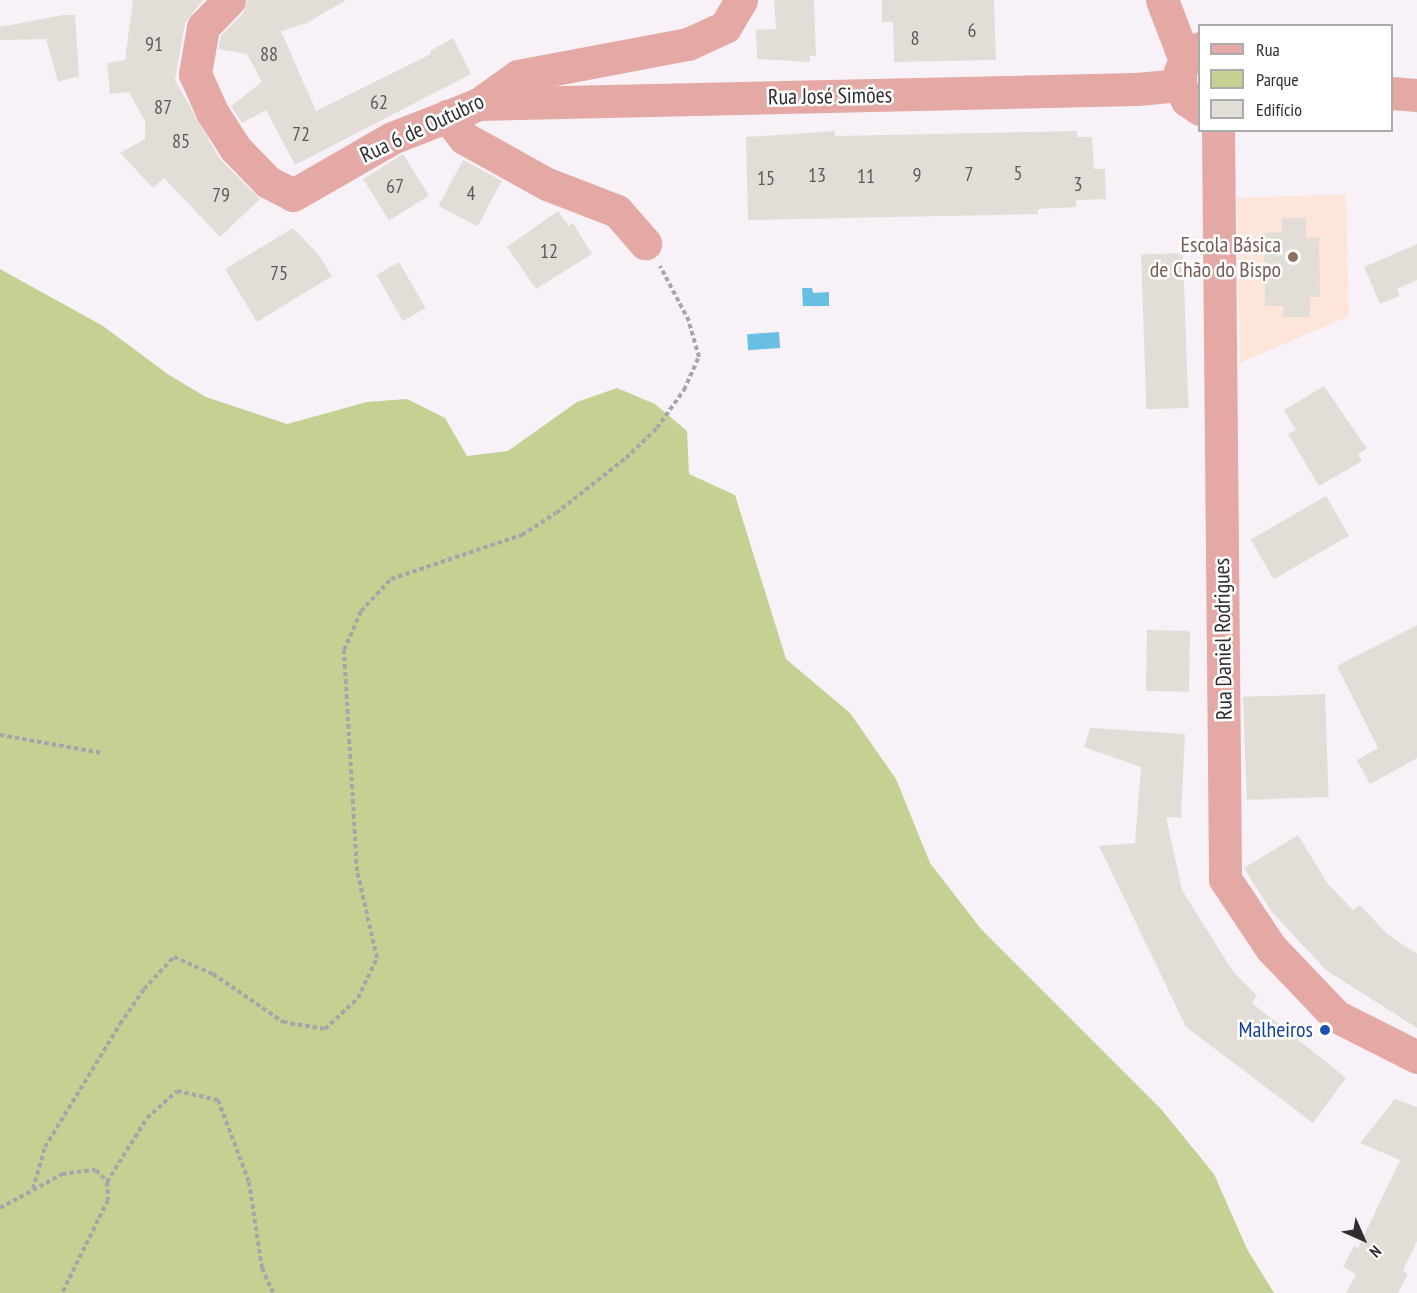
<!DOCTYPE html>
<meta charset="utf-8">
<style>
body{margin:0}
#map{position:relative;width:1417px;height:1293px;overflow:hidden;background:#f8f2f8;font-family:"PT Sans Narrow",sans-serif}
div>[style]{position:absolute}
.education>*{inset:0;background:#fde5da}
.green>*{inset:0;background:#c4d193}
.water>*{inset:0;background:#69bfe3;transform-origin:0 0}
.building>*{inset:0;background:#e3ddd8;transform-origin:0 0}
.path>*{height:4px;margin-top:-2px;transform-origin:0;background:repeating-linear-gradient(90deg,#a9a4a9 0 4.5px,transparent 0 7.5px)}
.street>*{height:33px;margin:-16.5px;padding:0 16.5px;transform-origin:16.5px;border-radius:16.5px;background:#e4a9a4}
.dots>*{width:16px;height:16px;translate:-50% -50%;box-sizing:border-box;border:3px solid #fff;border-radius:50%}
span{translate:-50% -50%;white-space:nowrap;text-align:center;line-height:1.15;-webkit-text-stroke:5px #fff;paint-order:stroke}
.number-label{font-size:20px;color:#5d595a}
.number-label span{-webkit-text-stroke-width:0}
.street-label{font-size:22px;color:#302d30}
.education-label{font-size:22px;color:#785e54}
.right{translate:-100% -50%;text-align:right}
.transit-label{font-size:22px;color:#164399}
.legend{position:absolute;left:1198px;top:24px;width:195px;height:108px;box-sizing:border-box;background:#fff;border:2px solid #acabac;margin:0;padding:8px 10px;list-style:none;font-size:18px;color:#302d30}
.legend li{display:flex;align-items:center;gap:12px;height:30px}
.legend b{width:30px;border:2px solid #acabac}
.north{position:absolute;left:1333px;top:1209px;width:60px;height:60px;-webkit-text-stroke:4px #fff;paint-order:stroke;rotate:135deg;font-size:16px;font-weight:700;line-height:24px;text-align:center;color:#302d30}
.north::after{content:'';display:block;margin:auto;width:21px;height:27px;background:#302d30;clip-path:polygon(50% 0,100% 100%,50% 72%,0 100%)}
</style>
<div id="map">
<div class="education">
<div style="clip-path:polygon(1346px 194px,1349px 316px,1240px 363px,1237px 198px)"></div>
</div>
<div class="green">
<div style="clip-path:polygon(0 269px,103px 326px,169px 375px,206px 397px,287px 424px,367px 402px,407px 399px,445px 418px,467px 456px,508px 451px,577px 402px,617px 388px,655px 404px,687px 431px,689px 474px,735px 495px,786px 659px,850px 713px,896px 779px,930px 863px,981px 929px,1161px 1109px,1214px 1174px,1247px 1249px,1274px 1293px,0 1293px)"></div>
</div>
<div class="water">
<div style="clip-path:polygon(802px 288px,812px 288px,813px 293px,829px 292px,829px 306px,803px 306px)"></div>
<div style="left:779px;top:332px;width:16px;height:32px;rotate:86deg"></div>
</div>
<div class="building">
<div style="clip-path:polygon(133px 0,203px 0,185px 23px,175px 80px,219px 158px,260px 199px,220px 237px,164px 178px,153px 188px,120px 153px,145px 139px,145px 121px,129px 92px,110px 94px,107px 63px,125px 60px)"></div>
<div style="clip-path:polygon(247px 0,346px 0,307px 23px,281px 31px,316px 111px,431px 54px,430px 51px,453px 38px,471px 74px,295px 165px,266px 110px,242px 123px,231px 106px,262px 82px,247px 54px,218px 49px,221px 36px,243px 13px)"></div>
<div style="clip-path:polygon(774px 0,814px 0,816px 56px,810px 56px,810px 62px,757px 59px,756px 30px,776px 29px)"></div>
<div style="clip-path:polygon(882px 0,994px 0,996px 60px,894px 62px,893px 22px,882px 22px)"></div>
<div style="clip-path:polygon(63px 15px,75px 15px,79px 76px,58px 82px,46px 39px,0 40px,0 27px)"></div>
<div style="clip-path:polygon(835px 131px,835px 136px,1077px 131px,1077px 137px,1092px 137px,1094px 169px,1105px 169px,1106px 199px,1076px 200px,1076px 207px,1038px 209px,1038px 214px,748px 220px,746px 137px)"></div>
<div style="left:403px;top:154px;width:49px;height:47px;rotate:58deg"></div>
<div style="left:463px;top:160px;width:44px;height:52px;rotate:28deg"></div>
<div style="clip-path:polygon(558px 211px,569px 226px,573px 223px,592px 254px,536px 289px,507px 247px)"></div>
<div style="clip-path:polygon(1282px 218px,1306px 218px,1306px 238px,1319px 237px,1320px 297px,1310px 297px,1310px 317px,1283px 317px,1283px 306px,1265px 306px,1264px 233px,1282px 232px)"></div>
<div style="clip-path:polygon(293px 228px,319px 255px,332px 276px,257px 322px,225px 269px)"></div>
<div style="clip-path:polygon(1417px 244px,1417px 280px,1397px 289px,1400px 296px,1380px 304px,1364px 267px)"></div>
<div style="left:1183px;top:253px;width:155px;height:42px;rotate:88deg"></div>
<div style="left:399px;top:262px;width:53px;height:26px;rotate:60deg"></div>
<div style="clip-path:polygon(1324px 386px,1367px 449px,1358px 454px,1362px 461px,1319px 486px,1288px 434px,1296px 430px,1284px 410px)"></div>
<div style="left:1326px;top:496px;width:46px;height:87px;rotate:60deg"></div>
<div style="clip-path:polygon(1417px 625px,1417px 758px,1370px 784px,1357px 760px,1378px 748px,1337px 666px)"></div>
<div style="left:1147px;top:630px;width:43px;height:61px;rotate:1deg"></div>
<div style="left:1325px;top:694px;width:103px;height:82px;rotate:88deg"></div>
<div style="clip-path:polygon(1090px 728px,1185px 734px,1181px 818px,1166px 817px,1182px 890px,1232px 970px,1257px 996px,1252px 1003px,1346px 1078px,1313px 1123px,1186px 1027px,1099px 846px,1135px 843px,1141px 767px,1084px 747px)"></div>
<div style="clip-path:polygon(1298px 835px,1328px 884px,1353px 910px,1360px 905px,1387px 934px,1417px 954px,1417px 1028px,1326px 970px,1271px 911px,1244px 868px)"></div>
<div style="clip-path:polygon(1395px 1099px,1417px 1107px,1417px 1241px,1403px 1271px,1408px 1274px,1398px 1293px,1346px 1293px,1356px 1274px,1343px 1267px,1354px 1246px,1358px 1248px,1400px 1160px,1360px 1143px)"></div>
</div>
<div class="path">
<div style="left:0;top:735px;width:104px;rotate:10deg"></div>
<div style="left:107px;top:1182px;width:75px;rotate:-58deg"></div>
<div style="left:147px;top:1118px;width:40px;rotate:-42deg"></div>
<div style="left:177px;top:1091px;width:42px;rotate:12.4deg"></div>
<div style="left:218px;top:1100px;width:88px;rotate:69.3deg"></div>
<div style="left:249px;top:1182px;width:87px;rotate:81.4deg"></div>
<div style="left:262px;top:1268px;width:27px;rotate:66deg"></div>
<div style="left:33px;top:1189px;width:44px;rotate:-74.1deg"></div>
<div style="left:45px;top:1147px;width:144px;rotate:-58.6deg"></div>
<div style="left:120px;top:1024px;width:42px;rotate:-55.6deg"></div>
<div style="left:144px;top:989px;width:44px;rotate:-46.8deg"></div>
<div style="left:174px;top:957px;width:43px;rotate:23.6deg"></div>
<div style="left:213px;top:974px;width:85px;rotate:34.4deg"></div>
<div style="left:283px;top:1022px;width:43px;rotate:9.5deg"></div>
<div style="left:325px;top:1029px;width:45px;rotate:-43.2deg"></div>
<div style="left:358px;top:998px;width:44px;rotate:-64.6deg"></div>
<div style="left:377px;top:958px;width:89px;rotate:-102.9deg"></div>
<div style="left:357px;top:871px;width:221px;rotate:-93.4deg"></div>
<div style="left:344px;top:650px;width:43px;rotate:-66.4deg"></div>
<div style="left:361px;top:611px;width:44px;rotate:-46.8deg"></div>
<div style="left:391px;top:579px;width:138px;rotate:-18.6deg"></div>
<div style="left:522px;top:535px;width:40px;rotate:-32.9deg"></div>
<div style="left:556px;top:513px;width:89px;rotate:-38.2deg"></div>
<div style="left:626px;top:458px;width:43px;rotate:-44.1deg"></div>
<div style="left:657px;top:428px;width:47px;rotate:-54.6deg"></div>
<div style="left:684px;top:390px;width:36px;rotate:-66deg"></div>
<div style="left:699px;top:357px;width:37px;rotate:-106deg"></div>
<div style="left:689px;top:321px;width:62px;rotate:-117.8deg"></div>
<div style="left:0;top:1208px;width:71px;rotate:-28.7deg"></div>
<div style="left:62px;top:1174px;width:34px;rotate:-7deg"></div>
<div style="left:96px;top:1170px;width:16px;rotate:47deg"></div>
<div style="left:107px;top:1182px;width:18px;rotate:87deg"></div>
<div style="left:108px;top:1200px;width:104px;rotate:116.3deg"></div>
</div>
<div class="street">
<div style="left:229px;top:0;width:37px;rotate:134deg"></div>
<div style="left:203px;top:27px;width:48px;rotate:99.7deg"></div>
<div style="left:195px;top:74px;width:42px;rotate:65.9deg"></div>
<div style="left:212px;top:112px;width:43px;rotate:57.4deg"></div>
<div style="left:235px;top:148px;width:47px;rotate:45.9deg"></div>
<div style="left:268px;top:182px;width:28px;rotate:27deg"></div>
<div style="left:293px;top:195px;width:114px;rotate:-29.9deg"></div>
<div style="left:392px;top:138px;width:93px;rotate:-21.3deg"></div>
<div style="left:479px;top:104px;width:48px;rotate:-35.7deg"></div>
<div style="left:518px;top:76px;width:173px;rotate:-10.7deg"></div>
<div style="left:688px;top:44px;width:41px;rotate:-24.7deg"></div>
<div style="left:725px;top:27px;width:31px;rotate:-59deg"></div>
<div style="left:1162px;top:0;width:64px;rotate:69deg"></div>
<div style="left:1200px;top:48px;width:19px;rotate:141deg"></div>
<div style="left:1185px;top:60px;width:13px;rotate:113deg"></div>
<div style="left:1180px;top:72px;width:13px;rotate:90deg"></div>
<div style="left:1180px;top:85px;width:17px;rotate:65deg"></div>
<div style="left:1187px;top:100px;width:16px;rotate:35deg"></div>
<div style="left:1392px;top:93px;width:25px;rotate:5deg"></div>
<div style="left:479px;top:104px;width:658px;rotate:-1.31deg"></div>
<div style="left:1137px;top:89px;width:43px;rotate:-5.3deg"></div>
<div style="left:447px;top:116px;width:28px;rotate:52deg"></div>
<div style="left:464px;top:138px;width:95px;rotate:29deg"></div>
<div style="left:547px;top:184px;width:75px;rotate:21.1deg"></div>
<div style="left:617px;top:211px;width:43px;rotate:48.8deg"></div>
<div style="left:1218px;top:130px;width:749px;rotate:89.46deg"></div>
<div style="left:1225px;top:879px;width:83px;rotate:56.3deg"></div>
<div style="left:1271px;top:948px;width:94px;rotate:46.3deg"></div>
<div style="left:1336px;top:1016px;width:91px;rotate:26.8deg"></div>
</div>
<div class="dots">
<div style="left:1293px;top:257px;background:#8d6e63"></div>
<div style="left:1325px;top:1030px;background:#1a4fb4"></div>
</div>
<div class="number-label">
<span style="left:972px;top:30px">6</span>
<span style="left:915px;top:38px">8</span>
<span style="left:154px;top:44px">91</span>
<span style="left:269px;top:54px">88</span>
<span style="left:379px;top:102px">62</span>
<span style="left:163px;top:107px">87</span>
<span style="left:301px;top:134px">72</span>
<span style="left:181px;top:141px">85</span>
<span style="left:1018px;top:173px">5</span>
<span style="left:969px;top:174px">7</span>
<span style="left:817px;top:175px">13</span>
<span style="left:917px;top:175px">9</span>
<span style="left:866px;top:176px">11</span>
<span style="left:766px;top:178px">15</span>
<span style="left:1078px;top:184px">3</span>
<span style="left:395px;top:186px">67</span>
<span style="left:471px;top:193px">4</span>
<span style="left:221px;top:195px">79</span>
<span style="left:549px;top:251px">12</span>
<span style="left:279px;top:273px">75</span>
</div>
<div class="street-label">
<span style="left:830px;top:96px;rotate:-1deg">Rua José Simões</span>
<span style="left:422px;top:128px;rotate:-25deg">Rua 6 de Outubro</span>
<span style="left:1223px;top:639px;rotate:-91deg">Rua Daniel Rodrigues</span>
</div>
<div class="education-label">
<span class="right" style="left:1281px;top:257px">Escola Básica<br>de Chão do Bispo</span>
</div>
<div class="transit-label">
<span class="right" style="left:1313px;top:1030px">Malheiros</span>
</div>
<ul class="legend">
<li><b style="height:8px;background:#e4a9a4"></b>Rua</li>
<li><b style="height:16px;background:#c4d193"></b>Parque</li>
<li><b style="height:16px;background:#e3ddd8"></b>Edifício</li>
</ul>
<div class="north">N</div>
</div>
